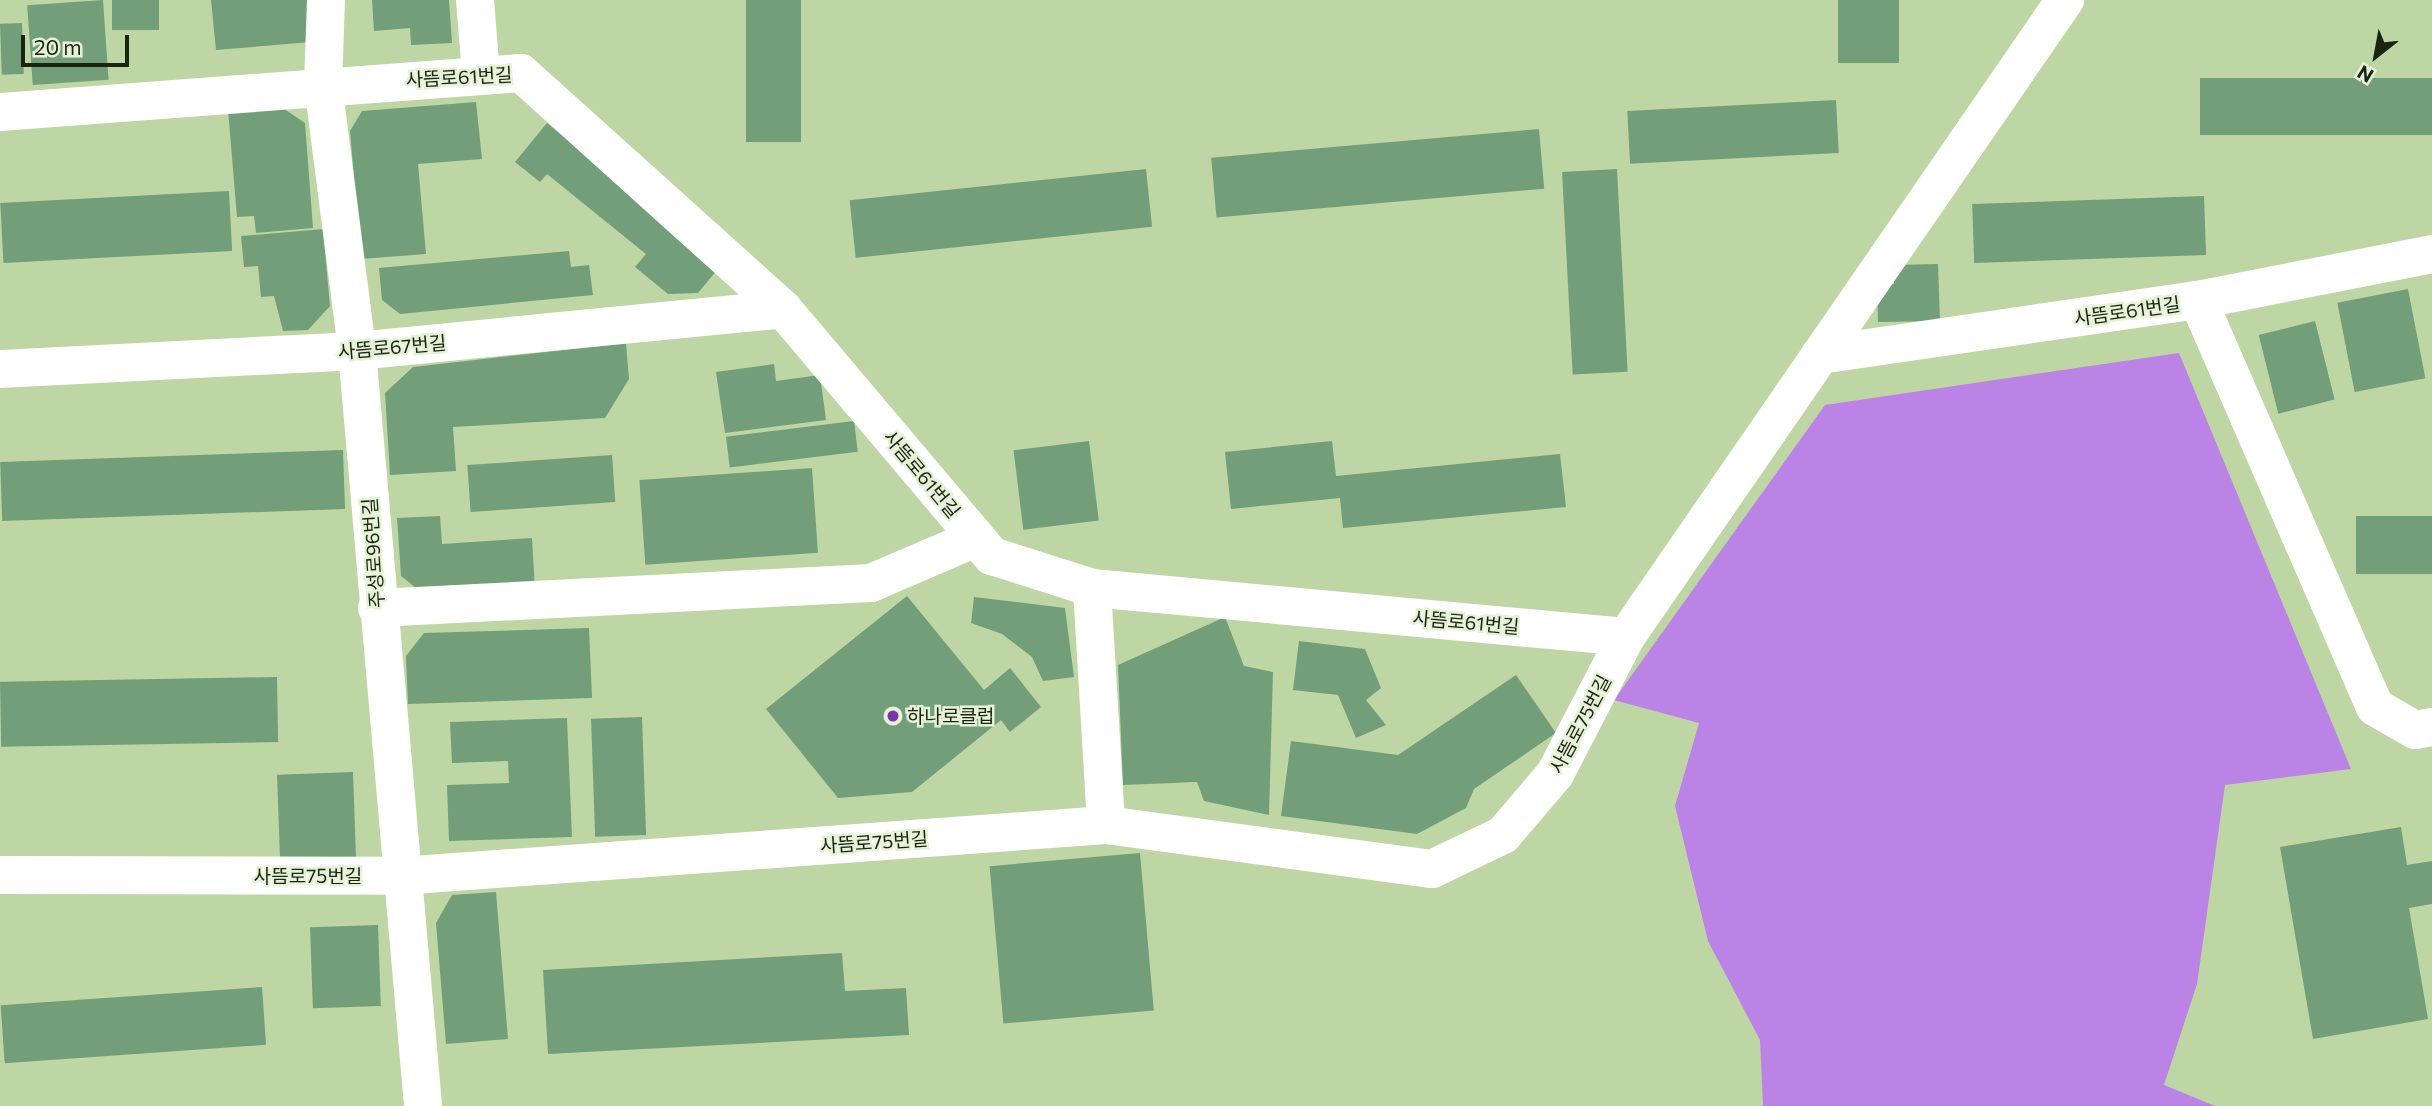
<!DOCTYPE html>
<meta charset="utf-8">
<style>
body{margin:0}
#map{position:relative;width:2432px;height:1106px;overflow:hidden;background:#bdd6a3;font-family:Commissioner,"Noto Sans KR",sans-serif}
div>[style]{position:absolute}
.forest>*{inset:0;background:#bb83e6}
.building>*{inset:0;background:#729f79;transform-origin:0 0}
.minor>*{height:38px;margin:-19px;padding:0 19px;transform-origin:19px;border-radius:19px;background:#fff}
.dots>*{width:19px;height:19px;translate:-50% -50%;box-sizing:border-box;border:4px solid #e5f2d8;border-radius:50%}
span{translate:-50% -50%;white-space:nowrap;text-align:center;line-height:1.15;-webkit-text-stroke:5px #e5f2d8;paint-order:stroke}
.street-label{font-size:19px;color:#1b2410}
.poi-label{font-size:19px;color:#1b2410}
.left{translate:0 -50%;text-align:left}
.north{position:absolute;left:2341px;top:21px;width:70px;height:70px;-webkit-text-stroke:5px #e5f2d8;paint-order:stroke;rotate:211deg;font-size:19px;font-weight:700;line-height:28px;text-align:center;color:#1b2410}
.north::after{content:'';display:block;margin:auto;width:24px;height:32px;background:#1b2410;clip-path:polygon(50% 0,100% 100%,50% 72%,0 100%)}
.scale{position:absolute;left:21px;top:35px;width:108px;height:32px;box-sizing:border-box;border:4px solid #1b2410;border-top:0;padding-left:9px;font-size:21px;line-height:24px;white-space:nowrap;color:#1b2410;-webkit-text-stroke:5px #e5f2d8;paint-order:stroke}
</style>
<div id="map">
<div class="forest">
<div style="clip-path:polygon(2179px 353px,2351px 769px,2225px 785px,2197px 984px,2164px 1085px,2215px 1106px,1763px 1106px,1760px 1040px,1708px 941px,1675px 806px,1699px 723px,1614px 700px,1825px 405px)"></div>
</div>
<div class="building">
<div style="left:103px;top:0;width:80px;height:76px;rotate:86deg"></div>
<div style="left:112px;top:0;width:47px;height:30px"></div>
<div style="clip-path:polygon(211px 0,307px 0,311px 42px,216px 50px)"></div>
<div style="clip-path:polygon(372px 0,449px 0,452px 43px,411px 45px,410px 28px,374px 31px)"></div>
<div style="left:746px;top:0;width:55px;height:142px"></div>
<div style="left:1838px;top:0;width:61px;height:63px"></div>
<div style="left:22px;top:23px;width:51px;height:22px;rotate:88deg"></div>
<div style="left:2432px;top:78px;width:57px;height:232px;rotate:90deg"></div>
<div style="left:1836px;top:100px;width:53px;height:209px;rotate:87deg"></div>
<div style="clip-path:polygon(476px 102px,482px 159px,418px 164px,426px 254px,361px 259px,350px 131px,362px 111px)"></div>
<div style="clip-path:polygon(280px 106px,305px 123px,313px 228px,256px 233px,254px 216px,237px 217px,228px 110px)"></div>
<div style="clip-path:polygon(547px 123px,722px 264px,698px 293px,668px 294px,635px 267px,646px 254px,547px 174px,540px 182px,515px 162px)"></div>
<div style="left:1539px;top:129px;width:60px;height:329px;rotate:85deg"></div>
<div style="left:1146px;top:169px;width:58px;height:298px;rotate:84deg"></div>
<div style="left:1617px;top:169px;width:203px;height:55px;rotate:87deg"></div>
<div style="left:229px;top:191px;width:60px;height:229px;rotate:87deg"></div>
<div style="left:2204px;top:196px;width:59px;height:232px;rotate:88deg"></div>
<div style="clip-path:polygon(323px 229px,330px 306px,308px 330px,283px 331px,274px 296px,261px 297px,258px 266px,244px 267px,241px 236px)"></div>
<div style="clip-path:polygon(569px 251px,571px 267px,589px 265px,593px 295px,400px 314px,382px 300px,379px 268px)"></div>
<div style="clip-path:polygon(1938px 264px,1940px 321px,1878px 322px,1877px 284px,1894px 284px,1893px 265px)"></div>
<div style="left:2408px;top:289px;width:91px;height:72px;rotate:79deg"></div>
<div style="left:2315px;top:321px;width:81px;height:58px;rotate:76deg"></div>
<div style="clip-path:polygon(626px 343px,629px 379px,605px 418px,453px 427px,456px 471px,390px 475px,385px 393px,413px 367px)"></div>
<div style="clip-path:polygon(774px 364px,776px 381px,820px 375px,826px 420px,725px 433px,716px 372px)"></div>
<div style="left:854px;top:421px;width:31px;height:129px;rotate:83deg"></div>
<div style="left:1089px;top:441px;width:80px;height:76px;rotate:83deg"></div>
<div style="clip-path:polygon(1332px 441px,1336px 476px,1560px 454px,1566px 507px,1343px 528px,1340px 498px,1231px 509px,1225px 452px)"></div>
<div style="left:343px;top:450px;width:59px;height:343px;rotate:88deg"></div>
<div style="left:612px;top:455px;width:47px;height:145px;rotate:86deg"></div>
<div style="left:812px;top:468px;width:85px;height:173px;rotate:86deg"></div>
<div style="clip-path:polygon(440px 516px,442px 544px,532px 538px,535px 590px,426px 596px,401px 576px,397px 518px)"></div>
<div style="left:2432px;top:516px;width:58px;height:76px;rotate:90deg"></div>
<div style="clip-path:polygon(907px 596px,984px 690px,1010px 668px,1041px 707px,1010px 732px,1001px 720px,912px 792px,838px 798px,766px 709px)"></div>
<div style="clip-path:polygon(974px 597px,1065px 608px,1074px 677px,1043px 681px,1032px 657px,1002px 634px,971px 623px)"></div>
<div style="clip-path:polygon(1225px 617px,1244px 666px,1273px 672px,1269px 815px,1204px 801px,1197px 782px,1123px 785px,1118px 665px)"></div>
<div style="clip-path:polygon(589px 628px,592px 698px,408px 704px,406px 656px,424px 633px)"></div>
<div style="clip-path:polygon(1299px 641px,1365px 649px,1381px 688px,1366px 700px,1386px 725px,1356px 738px,1338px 695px,1293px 690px)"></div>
<div style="clip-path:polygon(1516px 675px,1556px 733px,1474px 789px,1466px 808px,1417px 834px,1281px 816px,1291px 741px,1398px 755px)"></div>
<div style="left:277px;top:677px;width:65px;height:277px;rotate:89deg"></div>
<div style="left:642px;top:717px;width:118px;height:51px;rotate:88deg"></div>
<div style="clip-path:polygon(567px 718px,572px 837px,449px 841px,447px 785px,509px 783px,508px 761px,452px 763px,450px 722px)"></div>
<div style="left:353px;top:772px;width:89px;height:76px;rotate:88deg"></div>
<div style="clip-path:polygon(2401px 827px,2407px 865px,2432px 861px,2432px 904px,2409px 908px,2428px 1019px,2313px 1039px,2280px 847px)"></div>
<div style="left:1140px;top:853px;width:158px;height:151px;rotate:85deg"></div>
<div style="clip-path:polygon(496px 892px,508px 1039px,446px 1044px,436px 923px,452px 895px)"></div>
<div style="left:378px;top:925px;width:81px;height:68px;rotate:88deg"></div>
<div style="clip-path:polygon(842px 953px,845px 991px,906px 988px,909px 1035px,548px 1054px,543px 970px)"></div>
<div style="left:262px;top:987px;width:58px;height:262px;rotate:86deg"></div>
</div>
<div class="minor">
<div style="left:326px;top:0;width:84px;rotate:92deg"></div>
<div style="left:323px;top:84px;width:269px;rotate:82.7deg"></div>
<div style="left:357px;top:351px;width:758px;rotate:85deg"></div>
<div style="left:475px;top:0;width:75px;rotate:85.4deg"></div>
<div style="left:0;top:112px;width:522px;rotate:-4.28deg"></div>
<div style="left:521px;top:73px;width:353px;rotate:42deg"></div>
<div style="left:783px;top:309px;width:324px;rotate:49.8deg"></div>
<div style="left:992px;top:556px;width:105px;rotate:17.7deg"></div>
<div style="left:1092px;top:588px;width:536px;rotate:5.24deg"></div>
<div style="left:2198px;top:300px;width:444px;rotate:66.5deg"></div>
<div style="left:2375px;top:707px;width:46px;rotate:29.9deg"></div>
<div style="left:2415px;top:730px;width:17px;rotate:-10deg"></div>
<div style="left:1820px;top:355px;width:382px;rotate:-8.3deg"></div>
<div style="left:2198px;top:300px;width:238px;rotate:-11.1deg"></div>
<div style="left:0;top:369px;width:357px;rotate:-2.9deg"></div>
<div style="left:357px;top:351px;width:428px;rotate:-5.6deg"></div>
<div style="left:1092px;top:588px;width:237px;rotate:86.6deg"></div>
<div style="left:377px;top:608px;width:495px;rotate:-2.9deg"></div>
<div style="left:871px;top:583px;width:114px;rotate:-23.2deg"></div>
<div style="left:0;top:875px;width:400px;rotate:0.1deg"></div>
<div style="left:400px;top:876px;width:708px;rotate:-4.13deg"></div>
<div style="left:1106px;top:825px;width:329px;rotate:7.7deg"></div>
<div style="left:1432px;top:869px;width:79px;rotate:-25.6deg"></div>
<div style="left:1503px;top:835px;width:80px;rotate:-49.6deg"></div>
<div style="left:1555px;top:774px;width:154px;rotate:-62.6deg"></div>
<div style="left:1626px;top:637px;width:774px;rotate:-55.43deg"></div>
</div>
<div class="dots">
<div style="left:893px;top:716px;background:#7a34a7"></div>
</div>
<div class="street-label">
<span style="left:459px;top:77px;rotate:-3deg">사뜸로61번길</span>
<span style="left:2127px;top:311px;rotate:-8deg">사뜸로61번길</span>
<span style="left:392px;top:347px;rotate:-5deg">사뜸로67번길</span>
<span style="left:922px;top:474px;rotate:50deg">사뜸로61번길</span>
<span style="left:373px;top:553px;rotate:-94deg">주성로96번길</span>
<span style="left:1466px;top:622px;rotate:5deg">사뜸로61번길</span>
<span style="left:1580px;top:724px;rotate:-62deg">사뜸로75번길</span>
<span style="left:874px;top:842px;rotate:-4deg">사뜸로75번길</span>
<span style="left:308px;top:876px">사뜸로75번길</span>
</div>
<div class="poi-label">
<span class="left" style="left:907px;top:716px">하나로클럽</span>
</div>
<div class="north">N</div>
<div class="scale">20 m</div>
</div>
